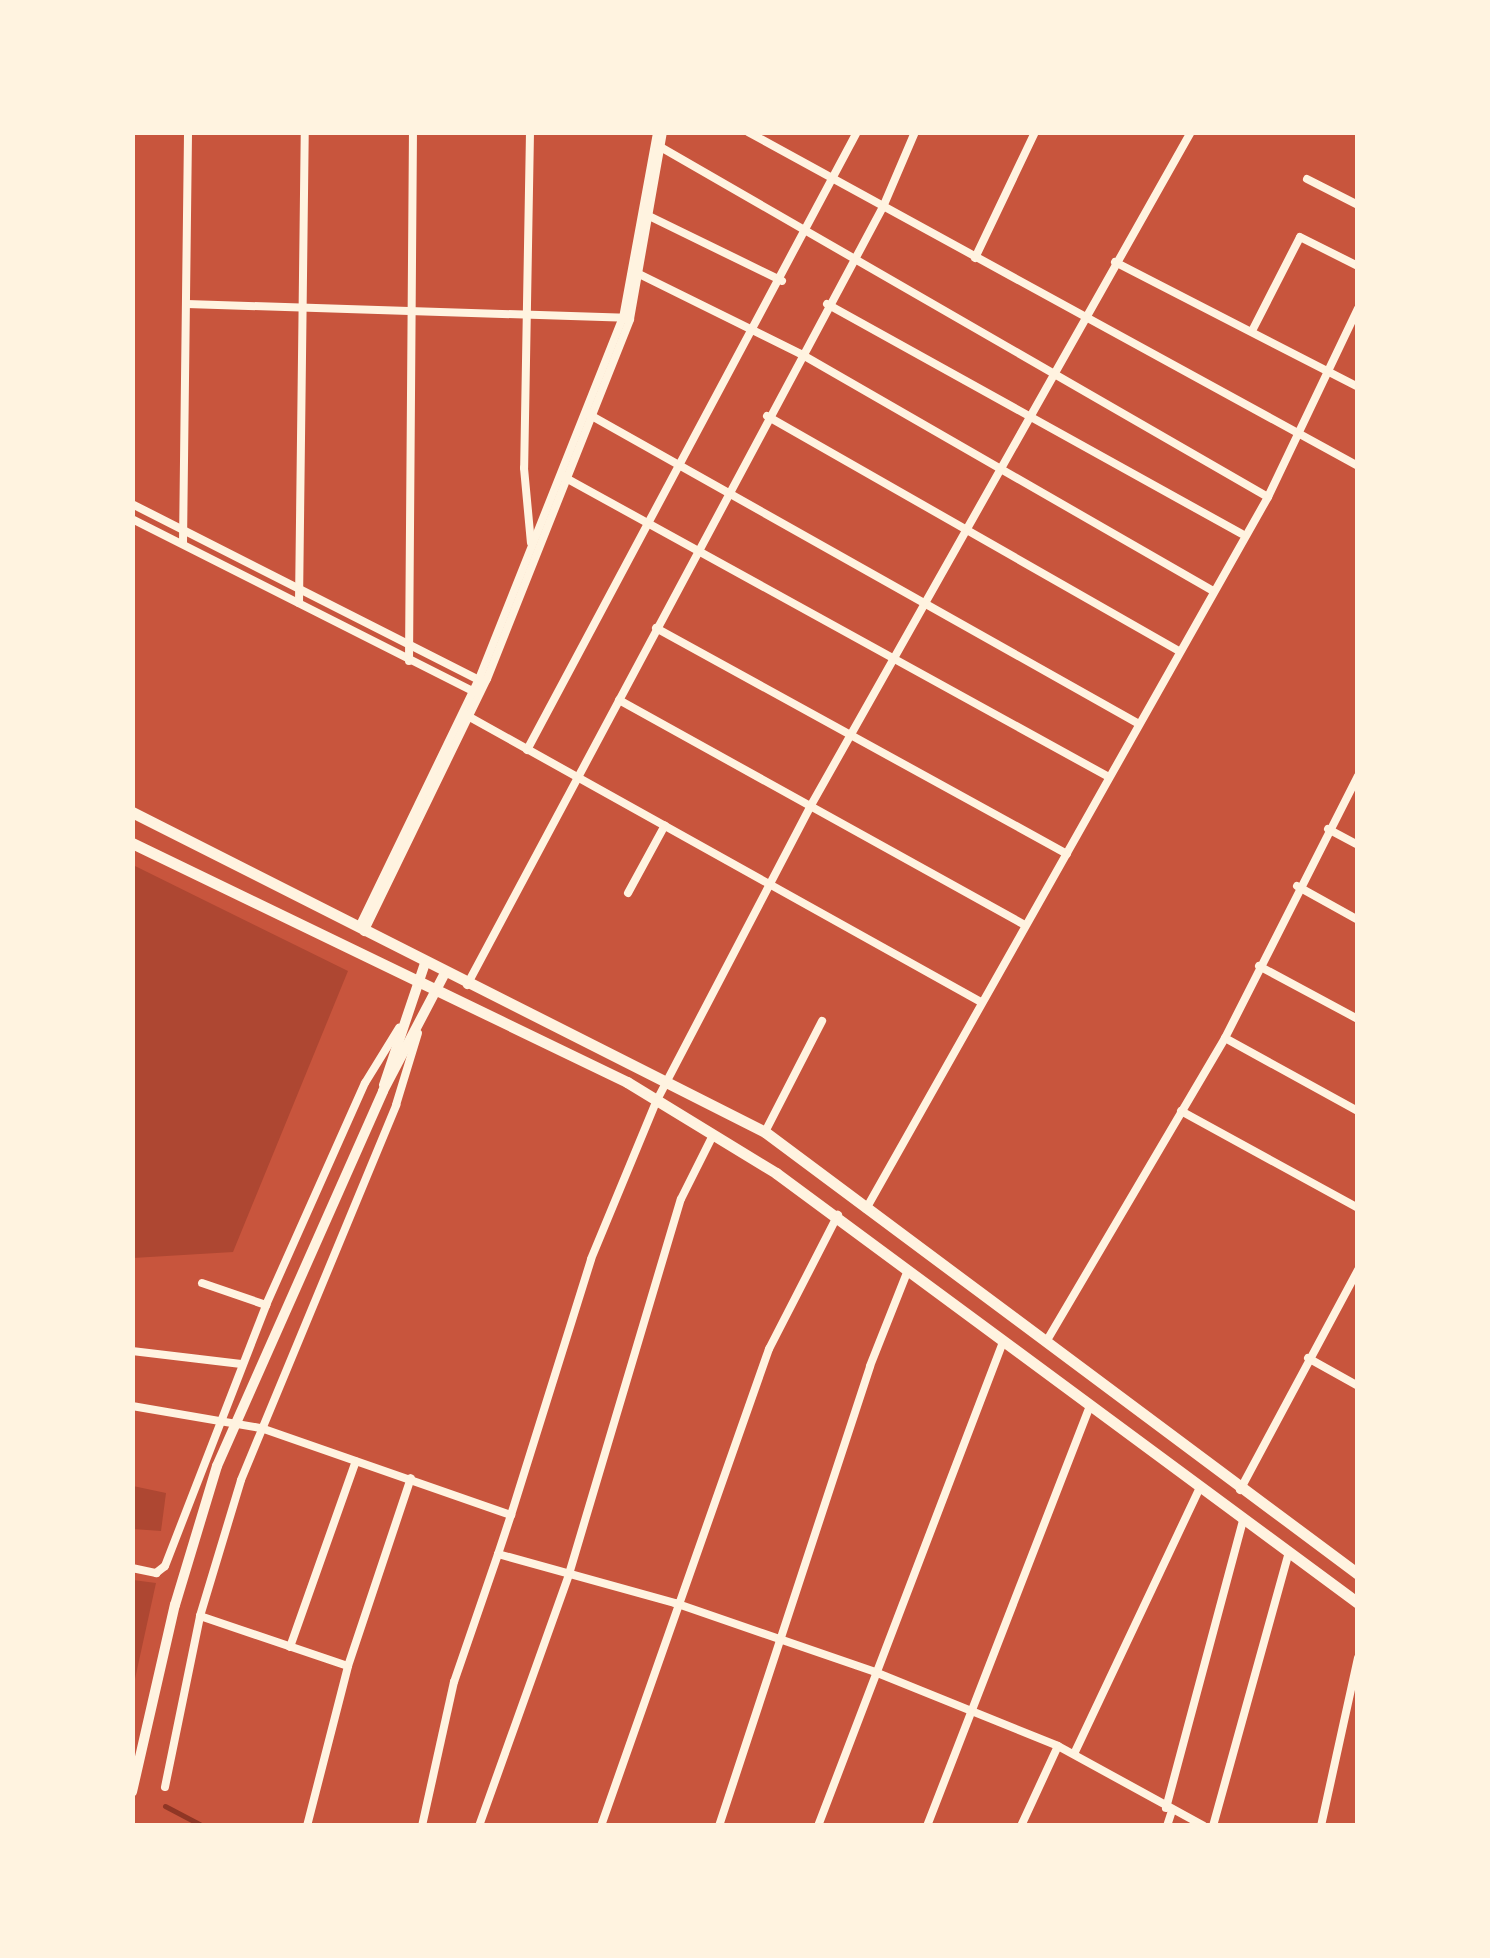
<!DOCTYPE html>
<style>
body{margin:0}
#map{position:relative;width:1490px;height:1958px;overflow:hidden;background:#c8553d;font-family:Arial,sans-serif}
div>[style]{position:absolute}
.green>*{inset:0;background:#ae4732}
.stream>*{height:5px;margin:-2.5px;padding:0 2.5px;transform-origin:2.5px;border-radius:2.5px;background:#8f3625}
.minor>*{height:8px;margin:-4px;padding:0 4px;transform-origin:4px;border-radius:4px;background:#fff3e0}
.tertiary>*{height:10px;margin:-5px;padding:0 5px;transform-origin:5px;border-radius:5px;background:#fff3e0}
.secondary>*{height:11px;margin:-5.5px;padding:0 5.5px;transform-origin:5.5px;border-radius:5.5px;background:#fff3e0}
span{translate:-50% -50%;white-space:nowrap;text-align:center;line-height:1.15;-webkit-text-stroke:8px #fff3e0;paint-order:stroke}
.frame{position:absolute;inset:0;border:135px solid #fff3e0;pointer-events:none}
</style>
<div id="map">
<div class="green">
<div style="clip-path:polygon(133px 865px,348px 971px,233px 1252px,133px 1258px)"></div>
<div style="clip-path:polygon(133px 1486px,166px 1493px,161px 1531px,133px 1529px)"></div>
<div style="clip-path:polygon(133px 1580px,156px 1583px,133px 1688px,132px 1580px)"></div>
</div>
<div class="stream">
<div style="left:165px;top:1806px;width:43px;rotate:27.8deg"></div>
</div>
<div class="minor">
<div style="left:530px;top:132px;width:336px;rotate:91deg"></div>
<div style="left:524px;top:468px;width:75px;rotate:84.7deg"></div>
<div style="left:748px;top:132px;width:695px;rotate:28.7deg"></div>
<div style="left:657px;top:145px;width:705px;rotate:29.95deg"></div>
<div style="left:1307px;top:179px;width:57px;rotate:27deg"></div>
<div style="left:649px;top:216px;width:148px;rotate:26deg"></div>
<div style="left:975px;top:258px;width:140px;rotate:-64.5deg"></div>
<div style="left:1115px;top:262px;width:273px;rotate:27.2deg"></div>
<div style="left:637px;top:273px;width:183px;rotate:26.3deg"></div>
<div style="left:801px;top:354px;width:473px;rotate:29.9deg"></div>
<div style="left:187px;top:304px;width:439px;rotate:1.8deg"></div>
<div style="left:827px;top:304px;width:474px;rotate:29deg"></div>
<div style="left:1253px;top:329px;width:103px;rotate:-62.9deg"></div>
<div style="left:1300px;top:237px;width:65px;rotate:26.6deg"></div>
<div style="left:590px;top:415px;width:630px;rotate:29.37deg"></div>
<div style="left:767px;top:416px;width:473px;rotate:29.7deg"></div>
<div style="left:564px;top:477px;width:620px;rotate:28.84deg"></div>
<div style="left:132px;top:504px;width:391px;rotate:26.9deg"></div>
<div style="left:132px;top:519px;width:386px;rotate:26.8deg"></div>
<div style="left:183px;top:543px;width:411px;rotate:-89.3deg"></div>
<div style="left:299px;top:603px;width:471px;rotate:-89.3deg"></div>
<div style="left:656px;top:628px;width:469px;rotate:28.8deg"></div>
<div style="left:409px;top:661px;width:529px;rotate:-89.57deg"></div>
<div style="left:619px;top:700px;width:464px;rotate:29deg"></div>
<div style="left:466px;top:715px;width:590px;rotate:29.13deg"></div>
<div style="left:527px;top:750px;width:701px;rotate:-61.9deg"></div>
<div style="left:1328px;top:829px;width:34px;rotate:28deg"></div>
<div style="left:1297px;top:886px;width:70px;rotate:29.1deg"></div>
<div style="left:628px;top:893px;width:77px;rotate:-61.4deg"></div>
<div style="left:359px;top:927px;width:276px;rotate:-64.2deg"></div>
<div style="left:479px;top:679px;width:389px;rotate:-68.3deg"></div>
<div style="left:623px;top:318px;width:189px;rotate:-79.6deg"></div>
<div style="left:364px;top:932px;width:281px;rotate:-64.1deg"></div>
<div style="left:487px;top:679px;width:387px;rotate:-68.3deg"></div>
<div style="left:630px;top:319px;width:190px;rotate:-80deg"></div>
<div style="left:1259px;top:966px;width:112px;rotate:28.2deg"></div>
<div style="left:467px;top:985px;width:882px;rotate:-61.87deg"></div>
<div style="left:883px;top:207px;width:82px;rotate:-66.9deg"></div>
<div style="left:1225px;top:1038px;width:152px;rotate:28.8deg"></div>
<div style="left:1181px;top:1111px;width:202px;rotate:28.7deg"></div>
<div style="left:765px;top:1132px;width:125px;rotate:-62.8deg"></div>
<div style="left:866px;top:1209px;width:818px;rotate:-60.55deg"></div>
<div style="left:1268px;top:497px;width:209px;rotate:-64.5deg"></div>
<div style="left:202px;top:1283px;width:68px;rotate:19deg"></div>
<div style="left:1046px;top:1342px;width:353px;rotate:-59.5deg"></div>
<div style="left:1225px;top:1038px;width:294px;rotate:-63.1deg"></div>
<div style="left:132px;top:1351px;width:110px;rotate:6.8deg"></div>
<div style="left:1308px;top:1358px;width:57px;rotate:29.2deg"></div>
<div style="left:132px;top:1406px;width:131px;rotate:9.7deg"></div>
<div style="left:261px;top:1428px;width:265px;rotate:19.2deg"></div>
<div style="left:511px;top:1515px;width:41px;rotate:108.4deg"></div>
<div style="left:498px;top:1554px;width:184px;rotate:15.5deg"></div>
<div style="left:675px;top:1603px;width:212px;rotate:19deg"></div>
<div style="left:875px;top:1672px;width:197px;rotate:22deg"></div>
<div style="left:1058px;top:1746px;width:166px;rotate:28.7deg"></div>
<div style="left:1240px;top:1490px;width:250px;rotate:-61.8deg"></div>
<div style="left:511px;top:1515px;width:268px;rotate:-72.6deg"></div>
<div style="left:591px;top:1259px;width:172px;rotate:-67.5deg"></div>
<div style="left:657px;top:1100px;width:331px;rotate:-62.4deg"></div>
<div style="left:810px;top:807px;width:775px;rotate:-60.56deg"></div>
<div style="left:132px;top:1568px;width:25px;rotate:12deg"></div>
<div style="left:156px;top:1573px;width:11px;rotate:-38deg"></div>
<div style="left:165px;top:1566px;width:280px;rotate:-68.8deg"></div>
<div style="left:266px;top:1305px;width:243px;rotate:-66deg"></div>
<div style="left:365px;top:1083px;width:65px;rotate:-58.3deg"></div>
<div style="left:200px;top:1616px;width:156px;rotate:18.7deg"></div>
<div style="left:290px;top:1647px;width:197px;rotate:-70.5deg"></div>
<div style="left:1074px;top:1754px;width:295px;rotate:-64.7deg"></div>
<div style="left:165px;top:1787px;width:175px;rotate:-78.4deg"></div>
<div style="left:200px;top:1616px;width:142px;rotate:-73.2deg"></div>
<div style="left:241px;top:1480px;width:406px;rotate:-67.5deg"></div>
<div style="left:396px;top:1105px;width:75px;rotate:-73deg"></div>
<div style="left:1166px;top:1808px;width:297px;rotate:-75deg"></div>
<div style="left:307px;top:1826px;width:165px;rotate:-75.6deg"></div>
<div style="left:348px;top:1666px;width:198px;rotate:-71.5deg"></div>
<div style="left:422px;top:1826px;width:148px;rotate:-77.5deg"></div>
<div style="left:454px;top:1682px;width:135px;rotate:-71deg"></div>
<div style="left:479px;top:1826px;width:268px;rotate:-70.3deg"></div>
<div style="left:569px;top:1574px;width:391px;rotate:-73.4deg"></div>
<div style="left:681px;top:1199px;width:72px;rotate:-63.4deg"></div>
<div style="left:601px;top:1826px;width:506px;rotate:-70.6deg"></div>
<div style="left:769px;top:1349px;width:151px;rotate:-62.8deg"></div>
<div style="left:719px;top:1826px;width:484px;rotate:-71.8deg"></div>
<div style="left:870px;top:1366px;width:103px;rotate:-68.4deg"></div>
<div style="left:818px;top:1826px;width:518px;rotate:-69.08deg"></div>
<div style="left:927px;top:1826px;width:446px;rotate:-68.8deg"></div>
<div style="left:1021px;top:1826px;width:88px;rotate:-65.2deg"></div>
<div style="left:1167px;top:1826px;width:16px;rotate:-72deg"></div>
<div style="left:1213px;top:1826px;width:281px;rotate:-74.5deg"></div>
<div style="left:1321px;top:1826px;width:172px;rotate:-77.6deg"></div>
</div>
<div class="tertiary">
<div style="left:384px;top:1085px;width:129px;rotate:-71.4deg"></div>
<div style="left:132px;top:1792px;width:192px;rotate:-77.1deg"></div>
<div style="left:175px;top:1605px;width:145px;rotate:-73.2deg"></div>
<div style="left:217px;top:1466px;width:410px;rotate:-66.1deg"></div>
<div style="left:383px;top:1091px;width:133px;rotate:-62.3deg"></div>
</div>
<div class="secondary">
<div style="left:132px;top:812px;width:709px;rotate:26.82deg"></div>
<div style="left:765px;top:1132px;width:740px;rotate:36.7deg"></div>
<div style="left:132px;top:843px;width:550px;rotate:25.77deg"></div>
<div style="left:627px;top:1082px;width:175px;rotate:31.4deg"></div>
<div style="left:776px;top:1173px;width:724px;rotate:36.46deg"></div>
</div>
<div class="frame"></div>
</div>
